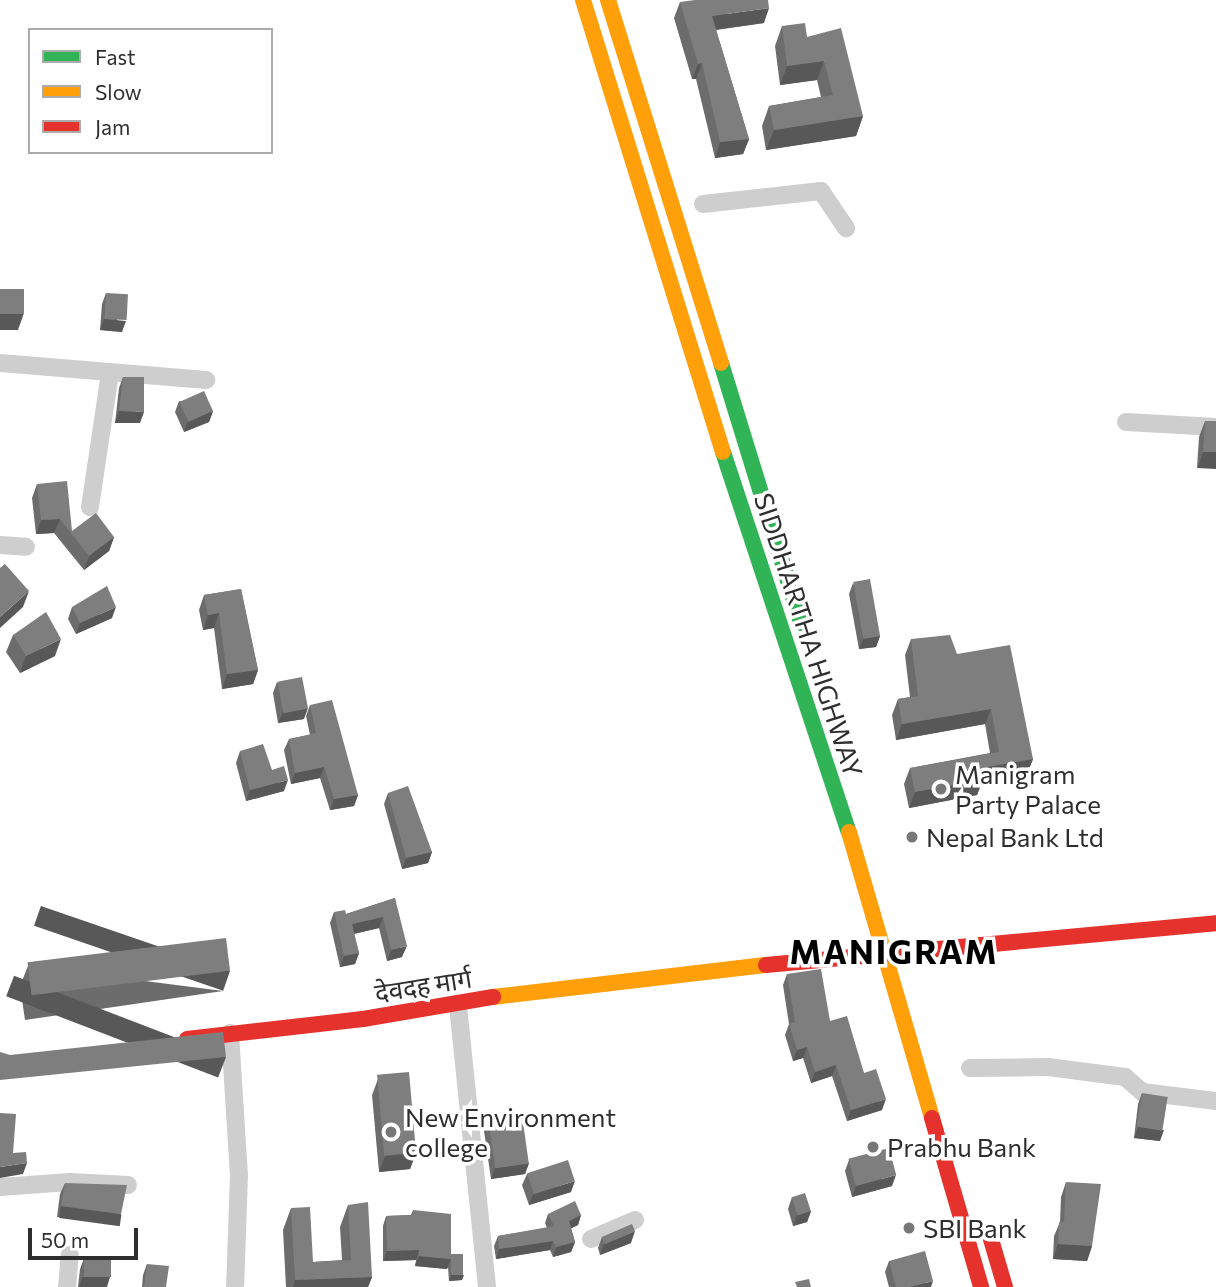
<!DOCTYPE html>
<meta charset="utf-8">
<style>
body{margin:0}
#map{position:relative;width:1216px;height:1287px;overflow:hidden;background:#fff;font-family:Commissioner,"Noto Sans Devanagari",sans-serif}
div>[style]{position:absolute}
.street>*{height:18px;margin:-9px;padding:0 9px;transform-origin:9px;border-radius:9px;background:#cecece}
.fast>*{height:16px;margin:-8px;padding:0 8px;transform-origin:8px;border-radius:8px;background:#30b455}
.slow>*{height:16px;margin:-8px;padding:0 8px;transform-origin:8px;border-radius:8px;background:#ff9f0a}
.jam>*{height:16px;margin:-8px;padding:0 8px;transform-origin:8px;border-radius:8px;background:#e5322d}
.wall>*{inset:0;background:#6c6c6c}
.shaded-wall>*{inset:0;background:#585858;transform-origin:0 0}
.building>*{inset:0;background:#7e7e7e;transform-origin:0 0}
.dots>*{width:19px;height:19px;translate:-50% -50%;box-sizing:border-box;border:4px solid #fff;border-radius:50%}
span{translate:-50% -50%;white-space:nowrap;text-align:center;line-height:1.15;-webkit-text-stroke:7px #fff;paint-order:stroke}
.street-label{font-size:26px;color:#2e2e2e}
.poi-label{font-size:26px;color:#2e2e2e}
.left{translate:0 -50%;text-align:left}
.district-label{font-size:33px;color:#000;font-weight:700;letter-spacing:2px}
.legend{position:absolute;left:28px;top:28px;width:245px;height:126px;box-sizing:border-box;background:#fff;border:2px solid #ababab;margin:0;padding:9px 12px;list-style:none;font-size:21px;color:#2e2e2e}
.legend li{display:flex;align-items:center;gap:14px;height:35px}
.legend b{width:35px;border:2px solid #ababab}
.scale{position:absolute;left:28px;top:1228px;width:110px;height:32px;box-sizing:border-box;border:4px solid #2e2e2e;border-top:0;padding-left:9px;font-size:21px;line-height:24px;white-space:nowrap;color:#2e2e2e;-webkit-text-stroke:5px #fff;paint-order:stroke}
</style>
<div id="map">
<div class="street">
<div style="left:703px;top:204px;width:119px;rotate:-6.3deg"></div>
<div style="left:821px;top:191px;width:45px;rotate:56deg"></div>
<div style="left:0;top:363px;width:207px;rotate:4.7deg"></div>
<div style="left:1126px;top:422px;width:90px;rotate:3.2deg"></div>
<div style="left:90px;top:507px;width:135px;rotate:-81.5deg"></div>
<div style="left:0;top:545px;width:26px;rotate:4deg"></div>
<div style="left:458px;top:1006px;width:282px;rotate:84.1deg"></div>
<div style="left:230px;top:1033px;width:142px;rotate:86.4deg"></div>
<div style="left:239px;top:1175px;width:112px;rotate:92deg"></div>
<div style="left:970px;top:1068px;width:78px;rotate:-0.7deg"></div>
<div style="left:1048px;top:1067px;width:78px;rotate:7.4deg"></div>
<div style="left:1125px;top:1077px;width:23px;rotate:41deg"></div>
<div style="left:1142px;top:1092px;width:75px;rotate:6.9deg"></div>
<div style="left:0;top:1187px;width:70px;rotate:-4.1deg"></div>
<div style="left:70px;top:1182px;width:58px;rotate:3deg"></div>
<div style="left:591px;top:1239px;width:48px;rotate:-23.4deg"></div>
<div style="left:67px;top:1287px;width:32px;rotate:-85deg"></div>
</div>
<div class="fast">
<div style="left:721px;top:363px;width:272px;rotate:72.9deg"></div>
<div style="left:723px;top:452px;width:400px;rotate:71.7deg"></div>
</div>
<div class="slow">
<div style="left:583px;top:0;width:473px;rotate:72.8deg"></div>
<div style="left:608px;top:0;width:380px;rotate:72.7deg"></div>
<div style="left:849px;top:832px;width:298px;rotate:73.8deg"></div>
<div style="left:493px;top:997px;width:275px;rotate:-6.7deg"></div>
</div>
<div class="jam">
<div style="left:766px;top:965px;width:452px;rotate:-5.3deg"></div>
<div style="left:187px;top:1039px;width:177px;rotate:-6.5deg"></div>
<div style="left:363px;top:1019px;width:132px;rotate:-9.6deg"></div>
<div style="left:932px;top:1118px;width:176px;rotate:73.8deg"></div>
<div style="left:990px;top:1236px;width:53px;rotate:73.6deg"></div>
</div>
<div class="wall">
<div style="clip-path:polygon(680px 2px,764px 23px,716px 30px,749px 139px,743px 154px,715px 158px,696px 79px,692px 79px,674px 18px)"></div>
<div style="clip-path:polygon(782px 26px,807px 37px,863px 116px,856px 136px,766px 150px,762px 126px,769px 106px,821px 97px,817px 80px,780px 85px,775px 46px)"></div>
<div style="clip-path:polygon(106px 293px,122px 332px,100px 330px,102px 304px)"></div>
<div style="clip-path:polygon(123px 377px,140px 423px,115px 423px,119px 388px)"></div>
<div style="clip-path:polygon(179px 401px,213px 411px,209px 422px,184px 432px,175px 412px)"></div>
<div style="clip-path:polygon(1205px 421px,1216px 421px,1197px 468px,1199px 437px)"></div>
<div style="clip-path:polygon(37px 484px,72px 531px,114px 537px,109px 551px,84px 570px,54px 533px,36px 534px,32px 498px)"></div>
<div style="clip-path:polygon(853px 583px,880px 636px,876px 647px,859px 649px,849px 594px)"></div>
<div style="clip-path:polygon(241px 589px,258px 670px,253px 684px,222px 689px,214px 628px,203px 630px,199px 610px,204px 595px)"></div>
<div style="clip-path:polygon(72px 607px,112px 618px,76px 634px,68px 619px)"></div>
<div style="clip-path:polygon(13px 635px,55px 656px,20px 673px,6px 652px)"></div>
<div style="clip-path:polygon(911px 639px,957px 654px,1033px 759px,1027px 774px,982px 782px,977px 795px,909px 808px,904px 784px,910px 768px,990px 753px,985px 724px,896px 740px,892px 715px,898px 699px,910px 697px,905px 655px)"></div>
<div style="clip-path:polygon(277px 682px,304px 719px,278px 723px,273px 693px)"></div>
<div style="clip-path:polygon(310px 705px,358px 795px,354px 806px,330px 810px,320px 778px,291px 784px,284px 750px,289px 739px,310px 735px,306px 716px)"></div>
<div style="clip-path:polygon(240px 751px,272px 770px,284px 791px,246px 801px,236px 763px)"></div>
<div style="clip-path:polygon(388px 793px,432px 852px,428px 863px,402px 869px,384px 804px)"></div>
<div style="clip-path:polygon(395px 898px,402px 957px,387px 961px,379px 928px,354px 934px,359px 953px,355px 964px,340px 967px,330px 923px,334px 912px,346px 914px)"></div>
<div style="clip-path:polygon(28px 966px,223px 991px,25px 1020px,20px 986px)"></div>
<div style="clip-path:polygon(787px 974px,830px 1021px,864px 1073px,882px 1110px,847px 1121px,832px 1076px,811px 1083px,803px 1058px,793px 1061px,785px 1035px,789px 1024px,783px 985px)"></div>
<div style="clip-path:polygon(378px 1079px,416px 1153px,410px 1169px,379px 1172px,372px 1095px)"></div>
<div style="clip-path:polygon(1142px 1093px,1160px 1141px,1134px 1138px,1138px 1104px)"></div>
<div style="clip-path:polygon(488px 1120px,529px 1163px,525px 1174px,491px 1179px,484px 1131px)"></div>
<div style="clip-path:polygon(849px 1160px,892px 1186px,852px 1197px,845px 1171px)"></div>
<div style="clip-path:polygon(527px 1174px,571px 1192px,529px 1205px,522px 1185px)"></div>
<div style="clip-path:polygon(1066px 1182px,1092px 1246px,1087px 1261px,1053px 1259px,1054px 1236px,1060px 1222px,1061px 1197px)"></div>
<div style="clip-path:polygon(65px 1183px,121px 1214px,117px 1225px,57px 1217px,60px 1194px)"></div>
<div style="clip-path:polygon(792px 1197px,811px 1211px,807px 1222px,793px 1226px,788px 1209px)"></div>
<div style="clip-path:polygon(348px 1205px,372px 1277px,368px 1287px,286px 1287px,283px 1230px,291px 1208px,313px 1262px,342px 1260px,340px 1227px)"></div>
<div style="clip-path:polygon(413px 1210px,451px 1254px,462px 1280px,449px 1281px,448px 1267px,447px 1269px,415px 1266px,416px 1260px,383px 1261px,383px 1226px,386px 1216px,411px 1215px)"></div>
<div style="clip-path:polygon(548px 1214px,581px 1215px,578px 1225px,571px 1228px,575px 1242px,571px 1252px,553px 1257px,550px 1250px,496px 1259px,494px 1246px,498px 1236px,547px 1228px,545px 1223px)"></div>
<div style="clip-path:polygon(602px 1237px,631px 1243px,600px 1255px,598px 1248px)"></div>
<div style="clip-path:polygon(84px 1258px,107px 1287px,78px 1287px,80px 1269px)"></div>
<div style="clip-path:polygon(889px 1261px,931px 1287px,889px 1287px,885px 1272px)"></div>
<div style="clip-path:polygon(147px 1264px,166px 1287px,142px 1287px,143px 1275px)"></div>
</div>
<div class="shaded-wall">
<div style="clip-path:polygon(769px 8px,764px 23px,706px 31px,712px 16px)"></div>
<div style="clip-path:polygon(824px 61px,817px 80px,780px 85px,787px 66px)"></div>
<div style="clip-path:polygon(702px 63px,696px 79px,692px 79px,698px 64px)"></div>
<div style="clip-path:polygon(863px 116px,856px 136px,766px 150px,774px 130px)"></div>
<div style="clip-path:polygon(749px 139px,743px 154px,715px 158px,720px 142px)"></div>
<div style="clip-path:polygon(24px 313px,18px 330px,0 330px,0 314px)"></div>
<div style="clip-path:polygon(104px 319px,126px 321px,122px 332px,100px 330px)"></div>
<div style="clip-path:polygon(119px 411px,144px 412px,140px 423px,115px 423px)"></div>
<div style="clip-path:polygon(213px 411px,209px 422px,184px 432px,188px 421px)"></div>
<div style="clip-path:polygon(1203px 452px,1216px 452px,1216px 469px,1197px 468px)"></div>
<div style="clip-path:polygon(60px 519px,54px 533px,36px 534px,41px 520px)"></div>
<div style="clip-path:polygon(114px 537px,109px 551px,84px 570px,89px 556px)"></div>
<div style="clip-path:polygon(29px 591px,23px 607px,0 628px,0 617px)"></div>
<div style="clip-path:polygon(116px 607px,112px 618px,76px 634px,80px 623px)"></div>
<div style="clip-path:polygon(219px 613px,214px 628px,203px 630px,208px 615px)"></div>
<div style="clip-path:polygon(880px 636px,876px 647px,859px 649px,863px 638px)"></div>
<div style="clip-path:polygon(61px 639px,55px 656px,20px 673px,26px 656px)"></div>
<div style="clip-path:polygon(258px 670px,253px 684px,222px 689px,227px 674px)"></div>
<div style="clip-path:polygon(308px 708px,304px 719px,278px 723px,283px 712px)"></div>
<div style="clip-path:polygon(991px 709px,985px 724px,896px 740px,902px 724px)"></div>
<div style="clip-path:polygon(1033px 759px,1027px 774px,982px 782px,977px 795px,909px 808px,915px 792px,981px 768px)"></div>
<div style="clip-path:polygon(324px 767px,320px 778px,291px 784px,295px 773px)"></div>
<div style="clip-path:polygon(288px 780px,284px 791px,246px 801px,250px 790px)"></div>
<div style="clip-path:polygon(358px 795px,354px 806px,330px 810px,334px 799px)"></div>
<div style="clip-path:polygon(432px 852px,428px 863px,402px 869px,406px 858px)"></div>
<div style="clip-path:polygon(383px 917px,379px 928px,348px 935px,352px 924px)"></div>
<div style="clip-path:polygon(407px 946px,402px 957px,387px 961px,391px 950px)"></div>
<div style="clip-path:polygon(359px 953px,355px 964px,340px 967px,344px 956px)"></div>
<div style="left:230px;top:971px;width:21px;height:200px;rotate:109deg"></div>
<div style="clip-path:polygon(807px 1047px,803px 1058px,793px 1061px,797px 1050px)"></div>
<div style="left:226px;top:1057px;width:22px;height:227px;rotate:111deg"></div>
<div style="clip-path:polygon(836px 1065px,832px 1076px,811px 1083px,815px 1072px)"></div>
<div style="clip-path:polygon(886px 1099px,882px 1110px,847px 1121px,851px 1110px)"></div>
<div style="clip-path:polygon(1138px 1127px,1164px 1130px,1160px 1141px,1134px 1138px)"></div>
<div style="clip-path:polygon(416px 1153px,410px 1169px,379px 1172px,385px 1156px)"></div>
<div style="clip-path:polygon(27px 1163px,23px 1174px,0 1178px,0 1167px)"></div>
<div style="clip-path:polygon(529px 1163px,525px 1174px,491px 1179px,495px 1168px)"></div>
<div style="clip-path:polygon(896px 1175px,892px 1186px,852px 1197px,856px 1186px)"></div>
<div style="clip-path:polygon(575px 1181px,571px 1192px,529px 1205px,533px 1194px)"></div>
<div style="left:61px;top:1206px;width:61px;height:12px;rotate:8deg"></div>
<div style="clip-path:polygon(811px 1211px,807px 1222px,793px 1226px,797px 1215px)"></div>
<div style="clip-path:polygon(581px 1215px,578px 1225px,566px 1231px,569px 1221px)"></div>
<div style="clip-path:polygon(635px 1231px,631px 1243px,600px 1255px,604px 1244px)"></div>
<div style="clip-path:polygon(553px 1241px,550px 1250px,496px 1259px,499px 1249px)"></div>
<div style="clip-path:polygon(575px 1242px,571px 1252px,553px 1257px,556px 1247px)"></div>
<div style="clip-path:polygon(1058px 1244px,1092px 1246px,1087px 1261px,1053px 1259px)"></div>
<div style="clip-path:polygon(419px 1250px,416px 1260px,383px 1261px,387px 1251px)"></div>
<div style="clip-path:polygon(419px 1256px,451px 1259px,447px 1269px,415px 1266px)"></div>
<div style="clip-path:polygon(451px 1275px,464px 1275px,462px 1280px,449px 1281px)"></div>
<div style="clip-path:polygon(82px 1277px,110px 1277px,107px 1287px,79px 1287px)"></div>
<div style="clip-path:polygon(372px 1277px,368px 1287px,293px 1287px,295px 1280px)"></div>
<div style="clip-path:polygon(933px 1281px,931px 1287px,910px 1287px)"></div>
</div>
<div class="building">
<div style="clip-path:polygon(695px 0,768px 0,769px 8px,712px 16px,749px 139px,720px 142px,702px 63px,698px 64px,680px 2px)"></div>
<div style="clip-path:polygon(805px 23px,807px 37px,841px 28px,863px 116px,774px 130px,769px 106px,833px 95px,824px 61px,787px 66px,782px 26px)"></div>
<div style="left:0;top:289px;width:24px;height:25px"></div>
<div style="left:106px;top:293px;width:22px;height:26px;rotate:3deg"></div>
<div style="clip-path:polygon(123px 377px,144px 377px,144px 412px,119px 411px)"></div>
<div style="left:204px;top:391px;width:22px;height:27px;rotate:66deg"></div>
<div style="clip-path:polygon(1205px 421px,1216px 421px,1216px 452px,1203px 452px)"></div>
<div style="clip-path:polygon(67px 481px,72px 531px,96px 513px,114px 537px,89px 556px,60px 519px,41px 520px,37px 484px)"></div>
<div style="clip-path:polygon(5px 564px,29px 591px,0 617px,0 568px)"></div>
<div style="left:870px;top:579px;width:58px;height:17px;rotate:80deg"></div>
<div style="clip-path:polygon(107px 586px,116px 607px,80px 623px,72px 607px)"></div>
<div style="clip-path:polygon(241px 589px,258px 670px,227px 674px,219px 613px,208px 615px,204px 595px)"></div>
<div style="clip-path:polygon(46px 612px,61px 639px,26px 656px,13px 635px)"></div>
<div style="clip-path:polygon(950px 635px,957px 654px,1010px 645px,1033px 759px,981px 768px,983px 780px,915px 792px,910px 768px,999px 752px,991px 709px,902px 724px,898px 699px,918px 696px,911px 639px)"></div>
<div style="left:302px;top:677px;width:32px;height:25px;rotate:79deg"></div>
<div style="clip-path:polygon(332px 700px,358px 795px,334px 799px,324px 767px,295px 773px,289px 739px,316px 733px,310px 705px)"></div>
<div style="clip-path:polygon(263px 744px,272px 770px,284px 766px,288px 780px,250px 790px,240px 751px)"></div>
<div style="clip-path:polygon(408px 786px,432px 852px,406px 858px,388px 793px)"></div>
<div style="clip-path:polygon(395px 898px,407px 946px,391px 950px,383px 917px,352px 924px,359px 953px,344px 956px,334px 912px,345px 910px,346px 914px)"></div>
<div style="left:226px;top:938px;width:33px;height:200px;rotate:83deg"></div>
<div style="clip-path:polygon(821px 969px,830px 1021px,847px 1016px,864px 1073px,876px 1069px,886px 1099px,851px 1110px,836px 1065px,815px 1072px,807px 1047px,797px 1050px,789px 1024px,795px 1022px,787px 974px)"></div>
<div style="clip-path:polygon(223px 1032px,226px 1057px,0 1080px,0 1052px,10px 1055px)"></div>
<div style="left:409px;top:1072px;width:81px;height:32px;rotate:85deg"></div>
<div style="left:1142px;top:1093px;width:26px;height:34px;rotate:9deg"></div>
<div style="clip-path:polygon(0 1113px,16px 1114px,13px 1153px,26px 1152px,27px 1163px,0 1167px)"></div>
<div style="left:522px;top:1115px;width:49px;height:34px;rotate:82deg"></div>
<div style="left:889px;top:1148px;width:28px;height:42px;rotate:75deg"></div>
<div style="left:568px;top:1160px;width:22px;height:43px;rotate:72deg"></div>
<div style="clip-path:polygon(1066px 1182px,1101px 1184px,1092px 1246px,1058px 1244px,1059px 1222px,1064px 1222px)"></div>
<div style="clip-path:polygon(65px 1183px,127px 1185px,121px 1214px,61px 1206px)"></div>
<div style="left:805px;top:1193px;width:19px;height:14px;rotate:72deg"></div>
<div style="clip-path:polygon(575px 1201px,581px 1215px,569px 1221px,575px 1242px,556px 1247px,553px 1241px,499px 1249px,498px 1236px,554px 1226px,548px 1214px)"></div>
<div style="clip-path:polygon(368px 1202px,372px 1277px,295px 1280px,291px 1208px,310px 1207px,313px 1262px,351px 1260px,348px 1205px)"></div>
<div style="clip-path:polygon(413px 1210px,451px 1214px,451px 1259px,419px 1256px,419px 1250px,387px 1251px,386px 1216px,413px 1215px)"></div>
<div style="left:632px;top:1224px;width:8px;height:33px;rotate:67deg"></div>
<div style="clip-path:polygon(925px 1251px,933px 1281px,910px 1287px,896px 1287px,889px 1261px)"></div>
<div style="left:451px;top:1254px;width:12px;height:21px"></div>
<div style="left:84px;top:1258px;width:27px;height:19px"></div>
<div style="clip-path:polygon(147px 1264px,169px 1266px,166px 1287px,144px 1287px)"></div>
<div style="clip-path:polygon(809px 1279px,811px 1287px,797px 1287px,795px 1282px)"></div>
</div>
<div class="dots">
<div style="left:941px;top:789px;background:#777"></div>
<div style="left:912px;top:837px;background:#777"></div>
<div style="left:391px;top:1132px;background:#777"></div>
<div style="left:873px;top:1147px;background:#777"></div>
<div style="left:909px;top:1228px;background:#777"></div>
</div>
<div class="street-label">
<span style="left:809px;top:635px;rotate:72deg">SIDDHARTHA HIGHWAY</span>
<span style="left:423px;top:985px;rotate:-9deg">देवदह मार्ग</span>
</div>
<div class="poi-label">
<span class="left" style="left:955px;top:789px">Manigram<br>Party Palace</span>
<span class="left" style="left:926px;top:837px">Nepal Bank Ltd</span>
<span class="left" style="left:405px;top:1132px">New Environment<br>college</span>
<span class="left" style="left:887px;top:1147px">Prabhu Bank</span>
<span class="left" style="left:923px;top:1228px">SBI Bank</span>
</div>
<div class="district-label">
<span style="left:894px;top:951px">MANIGRAM</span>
</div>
<ul class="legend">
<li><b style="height:9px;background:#30b455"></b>Fast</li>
<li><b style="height:9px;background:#ff9f0a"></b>Slow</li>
<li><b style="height:9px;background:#e5322d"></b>Jam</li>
</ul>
<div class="scale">50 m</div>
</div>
